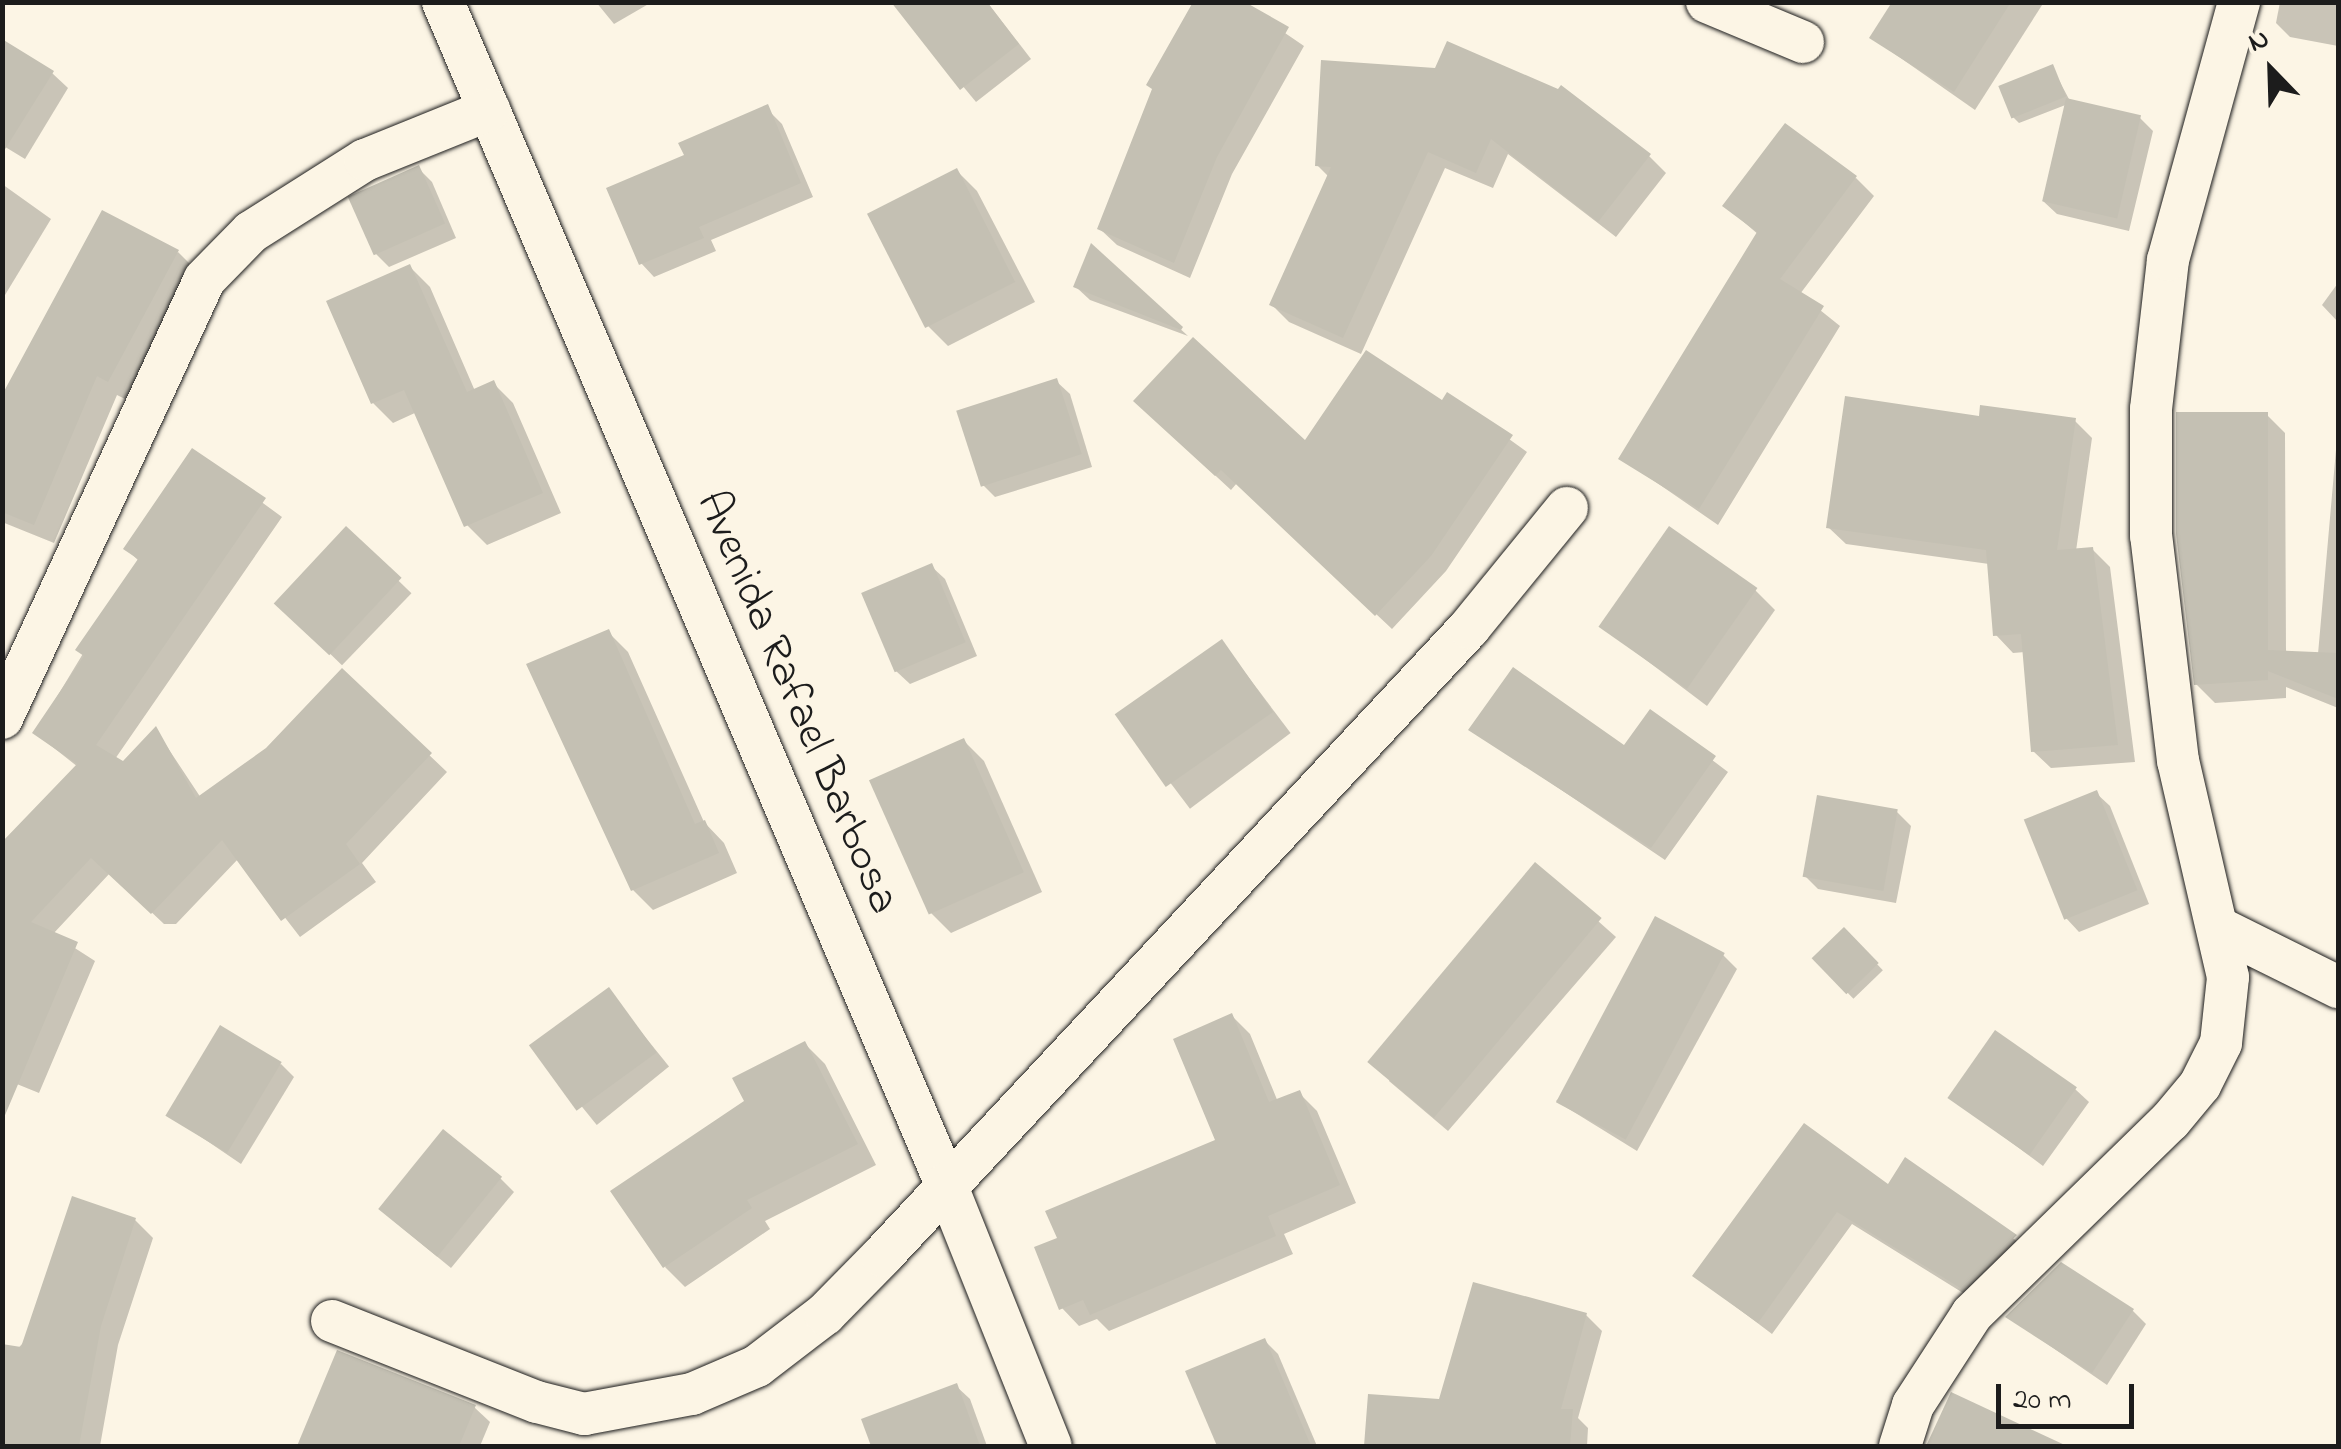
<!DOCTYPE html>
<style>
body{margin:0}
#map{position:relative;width:2341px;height:1449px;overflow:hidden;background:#fcf5e5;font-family:"Indie Flower",sans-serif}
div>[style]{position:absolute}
.shadow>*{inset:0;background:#0003;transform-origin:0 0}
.building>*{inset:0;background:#c4c0b3;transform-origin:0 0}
.roads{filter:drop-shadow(0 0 2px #1c1c1c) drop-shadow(0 0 2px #1c1c1c)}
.street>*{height:42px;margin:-21px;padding:0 21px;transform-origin:21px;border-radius:21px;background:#fcf5e5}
span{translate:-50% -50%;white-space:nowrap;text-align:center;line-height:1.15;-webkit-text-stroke:10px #fcf5e5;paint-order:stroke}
.street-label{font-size:45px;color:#1c1c1c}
.frame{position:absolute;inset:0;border:5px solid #1c1c1c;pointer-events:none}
.north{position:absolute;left:2221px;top:20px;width:100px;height:100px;-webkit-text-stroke:8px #fcf5e5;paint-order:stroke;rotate:337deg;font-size:28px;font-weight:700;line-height:40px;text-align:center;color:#1c1c1c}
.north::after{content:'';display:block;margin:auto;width:35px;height:45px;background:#1c1c1c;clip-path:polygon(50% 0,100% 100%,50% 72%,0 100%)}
.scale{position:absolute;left:1996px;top:1384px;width:138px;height:45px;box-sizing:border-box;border:5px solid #1c1c1c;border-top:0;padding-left:12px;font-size:30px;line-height:35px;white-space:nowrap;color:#1c1c1c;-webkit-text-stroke:8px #fcf5e5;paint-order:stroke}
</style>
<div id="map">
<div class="shadow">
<div style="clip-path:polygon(596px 2px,652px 2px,614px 24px)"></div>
<div style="clip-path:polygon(987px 2px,1031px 59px,976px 102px,900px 10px)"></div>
<div style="clip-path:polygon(1240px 2px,1304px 46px,1232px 174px,1190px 278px,1117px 245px,1100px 229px)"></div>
<div style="clip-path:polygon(1895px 2px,2044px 2px,1975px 110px,1872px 38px)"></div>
<div style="clip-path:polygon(2280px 2px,2338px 2px,2338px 46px,2290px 37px,2276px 23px)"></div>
<div style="clip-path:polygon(1324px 63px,1649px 156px,1666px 173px,1616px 237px,1508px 154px,1493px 188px,1445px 168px,1361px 354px,1289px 322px,1272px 305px,1329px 177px,1317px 165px)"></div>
<div style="clip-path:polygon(2052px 67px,2070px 101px,2140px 118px,2153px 131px,2129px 231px,2057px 214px,2043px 201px,2068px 104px,2019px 123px,2013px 117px)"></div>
<div style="clip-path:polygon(52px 73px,68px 88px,25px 159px,2px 145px)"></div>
<div style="clip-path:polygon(769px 111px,782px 124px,813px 197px,711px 240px,716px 251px,654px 277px,641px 263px,668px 165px)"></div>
<div style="clip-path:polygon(418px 168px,432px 182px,456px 238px,389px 267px,376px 254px)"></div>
<div style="clip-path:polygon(957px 171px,977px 191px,1035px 302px,948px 346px,928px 326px)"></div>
<div style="clip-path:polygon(1856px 178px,1874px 196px,1800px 294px,1840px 326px,1718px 525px,1621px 458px,1759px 235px,1725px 206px)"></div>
<div style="clip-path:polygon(2px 184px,51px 219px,2px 300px)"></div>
<div style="clip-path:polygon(1092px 248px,1188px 336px,1090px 300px,1076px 287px)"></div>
<div style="clip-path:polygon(178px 252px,198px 272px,129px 401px,117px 395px,54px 543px,2px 522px,2px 396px)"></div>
<div style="clip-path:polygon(410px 267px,430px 287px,475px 391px,493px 383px,513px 403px,561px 513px,487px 545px,467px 525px,417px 412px,393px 423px,373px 403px)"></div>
<div style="clip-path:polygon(2338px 283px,2338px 322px,2322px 305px)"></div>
<div style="clip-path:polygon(1056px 381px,1070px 394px,1092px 467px,995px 497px,982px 484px)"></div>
<div style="clip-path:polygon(1448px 395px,1527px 452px,1446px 571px,1392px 629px,1237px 483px,1231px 490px,1151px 416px,1306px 444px,1442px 404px)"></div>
<div style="clip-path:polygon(2267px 415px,2285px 433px,2286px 653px,2318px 654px,2338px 427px,2338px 708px,2286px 687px,2286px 698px,2215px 703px,2196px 684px)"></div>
<div style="clip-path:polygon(1981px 418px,2075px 421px,2092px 438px,2076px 551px,2092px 549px,2110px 567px,2135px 762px,2051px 768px,2033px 751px,2025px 652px,2013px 653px,1996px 635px,1989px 564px,1846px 544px,1828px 527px)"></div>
<div style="clip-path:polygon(193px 452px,282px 517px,115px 759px,123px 764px,156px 730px,201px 798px,267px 750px,342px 672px,447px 772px,362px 863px,376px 882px,300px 937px,239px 858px,176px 924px,164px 924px,110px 873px,53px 934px,95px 961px,39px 1093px,2px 1078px,2px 851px,78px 767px,35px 733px,139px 561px,126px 549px)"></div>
<div style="left:346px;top:530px;width:91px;height:100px;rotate:44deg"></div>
<div style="clip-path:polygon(931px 566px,945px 579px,977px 656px,910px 684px,896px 671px)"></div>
<div style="clip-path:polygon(1755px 590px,1775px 610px,1707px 706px,1601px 626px)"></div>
<div style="clip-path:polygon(608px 632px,628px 652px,704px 822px,724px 843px,737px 873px,653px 910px,633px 890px)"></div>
<div style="left:1222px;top:642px;width:114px;height:126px;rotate:53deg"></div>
<div style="clip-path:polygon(1650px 713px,1728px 772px,1665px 860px,1471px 729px,1625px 748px)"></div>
<div style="clip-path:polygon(964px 741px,984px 761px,1042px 892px,951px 933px,931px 913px)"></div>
<div style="clip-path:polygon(2096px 793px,2110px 806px,2149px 904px,2079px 932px,2066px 918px)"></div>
<div style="clip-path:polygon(1897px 812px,1911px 826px,1896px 903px,1818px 889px,1804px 875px)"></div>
<div style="clip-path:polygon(1535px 865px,1616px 937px,1448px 1131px,1389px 1081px)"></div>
<div style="left:1844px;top:930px;width:56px;height:41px;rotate:46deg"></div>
<div style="clip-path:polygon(1723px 955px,1737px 969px,1637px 1151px,1556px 1101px)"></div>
<div style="left:608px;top:991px;width:97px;height:93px;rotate:51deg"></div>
<div style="clip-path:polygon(1232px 1016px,1250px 1034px,1278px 1102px,1299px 1093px,1317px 1111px,1356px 1203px,1284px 1234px,1293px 1254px,1109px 1331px,1097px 1319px,1079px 1326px,1062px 1308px,1060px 1239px,1218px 1141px)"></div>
<div style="clip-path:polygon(805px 1044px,825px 1064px,876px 1165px,765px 1221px,770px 1229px,685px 1287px,665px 1267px,747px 1102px)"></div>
<div style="clip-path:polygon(281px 1064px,294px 1077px,241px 1164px,169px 1115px)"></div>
<div style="clip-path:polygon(2075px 1089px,2089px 1102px,2043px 1166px,1950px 1097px)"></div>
<div style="clip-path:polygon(1906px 1160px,2029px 1250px,1976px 1301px,1852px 1224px,1772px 1334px,1695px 1276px,1888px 1187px)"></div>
<div style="clip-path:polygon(500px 1178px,514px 1192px,451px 1268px,395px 1222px)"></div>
<div style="clip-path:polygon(135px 1220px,153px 1238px,118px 1345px,100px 1446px,2px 1446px,2px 1366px)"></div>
<div style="clip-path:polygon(2133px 1311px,2146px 1324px,2107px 1385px,2008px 1317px)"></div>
<div style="clip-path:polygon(1586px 1315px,1602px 1331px,1578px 1418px,1588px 1428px,1587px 1446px,1366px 1446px,1370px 1397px,1441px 1402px)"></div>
<div style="clip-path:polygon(1264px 1340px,1278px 1354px,1317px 1446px,1220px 1446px,1188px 1373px)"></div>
<div style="clip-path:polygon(956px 1386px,970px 1399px,987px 1446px,875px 1446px,864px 1420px)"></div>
<div style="clip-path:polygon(1953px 1395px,2059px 1445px,2060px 1446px,1929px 1446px)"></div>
<div style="clip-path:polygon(474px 1407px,490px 1422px,480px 1446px,307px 1446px,302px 1441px)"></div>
</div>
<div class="building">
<div style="clip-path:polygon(891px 2px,987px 2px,1019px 44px,960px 90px)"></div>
<div style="clip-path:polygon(1193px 2px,1245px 2px,1289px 27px,1217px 157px,1174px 263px,1097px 229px,1152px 89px,1146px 85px)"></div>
<div style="clip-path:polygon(1892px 2px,2011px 2px,1954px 92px,1869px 38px)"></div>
<div style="clip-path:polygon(2px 39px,54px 71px,2px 154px)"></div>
<div style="clip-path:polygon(1447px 41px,1558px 89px,1561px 85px,1651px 154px,1598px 222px,1491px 139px,1476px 173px,1428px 152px,1343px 338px,1269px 305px,1331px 167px,1315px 166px,1321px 60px,1435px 68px)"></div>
<div style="left:2053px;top:64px;width:35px;height:59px;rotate:68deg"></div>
<div style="left:2066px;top:98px;width:77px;height:106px;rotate:13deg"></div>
<div style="clip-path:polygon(768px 104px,801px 183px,699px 227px,704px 238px,639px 265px,606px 188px,684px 155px,678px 143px)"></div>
<div style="clip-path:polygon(1785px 123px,1857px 176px,1780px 279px,1824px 306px,1699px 509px,1618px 459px,1757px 232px,1722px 206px)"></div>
<div style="left:419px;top:165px;width:64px;height:78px;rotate:66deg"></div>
<div style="left:957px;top:168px;width:128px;height:101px;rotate:63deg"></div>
<div style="clip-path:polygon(102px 210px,179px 250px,108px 382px,97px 376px,34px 525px,2px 512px,2px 395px)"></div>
<div style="clip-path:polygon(1091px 243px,1183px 327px,1181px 330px,1073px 287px)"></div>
<div style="clip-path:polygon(410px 264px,467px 392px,494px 380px,543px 493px,464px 527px,404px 390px,371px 404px,326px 301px)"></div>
<div style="clip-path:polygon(1193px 337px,1305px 440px,1366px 350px,1442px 400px,1447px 392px,1513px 435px,1431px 556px,1375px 616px,1221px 470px,1215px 476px,1133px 401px)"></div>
<div style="left:1057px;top:378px;width:80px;height:106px;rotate:72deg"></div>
<div style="clip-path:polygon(1845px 396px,1979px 416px,1980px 405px,2076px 418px,2057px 550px,2093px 547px,2118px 745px,2031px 752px,2021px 634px,1993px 636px,1986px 550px,1826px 528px)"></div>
<div style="clip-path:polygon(2176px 412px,2268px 412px,2268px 650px,2338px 653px,2338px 699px,2268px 671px,2268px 680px,2194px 685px,2176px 534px)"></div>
<div style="clip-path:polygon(192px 448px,266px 498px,96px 745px,123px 761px,156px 726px,196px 798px,266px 748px,342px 668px,432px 753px,346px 844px,360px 864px,281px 921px,222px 840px,151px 914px,91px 858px,31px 922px,78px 942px,3px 1120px,2px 842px,77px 764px,32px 733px,84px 656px,75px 650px,138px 559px,123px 549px)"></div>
<div style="left:346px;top:526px;width:76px;height:106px;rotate:43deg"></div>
<div style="left:1669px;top:526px;width:108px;height:123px;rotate:35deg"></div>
<div style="left:932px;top:563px;width:86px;height:77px;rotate:67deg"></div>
<div style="clip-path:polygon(609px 629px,695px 824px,705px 820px,719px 853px,631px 891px,526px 664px)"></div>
<div style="left:1222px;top:639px;width:89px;height:131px;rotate:55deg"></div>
<div style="clip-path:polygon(1513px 667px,1624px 745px,1650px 709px,1716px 756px,1651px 848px,1468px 730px)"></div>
<div style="left:964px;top:738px;width:147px;height:104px;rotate:66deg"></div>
<div style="left:2097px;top:790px;width:108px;height:79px;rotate:68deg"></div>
<div style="left:1817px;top:795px;width:82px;height:83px;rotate:10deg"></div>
<div style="left:1535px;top:862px;width:87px;height:261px;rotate:40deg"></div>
<div style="left:1655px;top:916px;width:79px;height:211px;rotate:28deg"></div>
<div style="left:1844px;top:927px;width:50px;height:45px;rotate:46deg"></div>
<div style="left:609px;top:987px;width:81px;height:99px;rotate:54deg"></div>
<div style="clip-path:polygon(1232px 1013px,1269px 1102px,1300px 1090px,1340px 1185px,1268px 1216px,1276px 1236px,1090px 1315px,1083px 1300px,1059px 1310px,1034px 1247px,1057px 1238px,1045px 1211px,1215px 1140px,1173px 1039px)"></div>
<div style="left:220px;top:1025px;width:72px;height:106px;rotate:31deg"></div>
<div style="left:1995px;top:1030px;width:100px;height:83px;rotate:35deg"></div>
<div style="clip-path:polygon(805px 1041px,858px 1144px,747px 1200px,752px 1208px,663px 1268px,610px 1191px,744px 1101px,732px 1078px)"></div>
<div style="clip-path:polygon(1804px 1123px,1888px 1184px,1905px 1157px,2017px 1235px,1962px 1289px,1837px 1212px,1758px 1323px,1692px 1276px)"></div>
<div style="left:443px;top:1129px;width:76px;height:103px;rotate:39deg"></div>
<div style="clip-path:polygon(72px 1196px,136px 1218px,101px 1326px,79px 1446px,2px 1446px,2px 1344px,21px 1347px)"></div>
<div style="clip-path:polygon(2061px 1262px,2134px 1309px,2092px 1373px,2005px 1317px)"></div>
<div style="clip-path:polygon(1473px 1282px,1587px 1313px,1561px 1409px,1573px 1409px,1570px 1446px,1364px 1446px,1368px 1394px,1439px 1399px)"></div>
<div style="clip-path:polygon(1265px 1338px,1311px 1446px,1217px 1446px,1185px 1371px)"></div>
<div style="clip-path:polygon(337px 1350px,476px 1405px,459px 1446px,297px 1446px)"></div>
<div style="clip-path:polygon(957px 1383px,980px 1446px,871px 1446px,861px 1419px)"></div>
<div style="clip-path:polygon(1951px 1392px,2067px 1446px,1926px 1446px)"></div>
</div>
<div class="roads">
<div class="street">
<div style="left:443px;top:2px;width:1285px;rotate:66.95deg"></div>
<div style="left:946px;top:1184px;width:282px;rotate:68.2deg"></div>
<div style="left:1707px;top:2px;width:104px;rotate:22.6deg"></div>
<div style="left:2px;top:718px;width:482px;rotate:-65.2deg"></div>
<div style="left:204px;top:280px;width:67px;rotate:-45.6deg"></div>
<div style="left:251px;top:232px;width:135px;rotate:-32.3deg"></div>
<div style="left:365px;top:160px;width:134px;rotate:-22deg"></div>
<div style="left:2219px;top:928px;width:133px;rotate:26.4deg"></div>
<div style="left:332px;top:1321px;width:220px;rotate:21.6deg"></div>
<div style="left:537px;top:1402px;width:49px;rotate:14.3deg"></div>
<div style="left:584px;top:1414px;width:110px;rotate:-10.5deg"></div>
<div style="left:692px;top:1394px;width:71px;rotate:-23.3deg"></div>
<div style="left:757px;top:1366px;width:86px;rotate:-37.4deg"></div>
<div style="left:825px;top:1314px;width:81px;rotate:-45.5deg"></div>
<div style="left:882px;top:1256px;width:860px;rotate:-46.93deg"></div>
<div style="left:1469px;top:628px;width:155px;rotate:-50.8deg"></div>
<div style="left:1900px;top:1446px;width:43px;rotate:-72.4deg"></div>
<div style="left:1913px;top:1405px;width:108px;rotate:-57deg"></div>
<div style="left:1972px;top:1314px;width:277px;rotate:-44.3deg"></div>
<div style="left:2170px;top:1121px;width:47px;rotate:-50.2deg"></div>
<div style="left:2200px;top:1085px;width:47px;rotate:-63.4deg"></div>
<div style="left:2221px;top:1043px;width:66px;rotate:-83.9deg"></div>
<div style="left:2228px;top:977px;width:222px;rotate:-103deg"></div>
<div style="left:2178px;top:761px;width:227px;rotate:-96.8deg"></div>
<div style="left:2151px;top:536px;width:127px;rotate:-90deg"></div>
<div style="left:2151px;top:409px;width:150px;rotate:-83.5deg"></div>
<div style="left:2168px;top:260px;width:268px;rotate:-74.6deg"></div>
</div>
</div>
<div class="street-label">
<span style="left:796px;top:703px;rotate:67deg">Avenida Rafael Barbosa</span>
</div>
<div class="frame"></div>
<div class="north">N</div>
<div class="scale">20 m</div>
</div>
